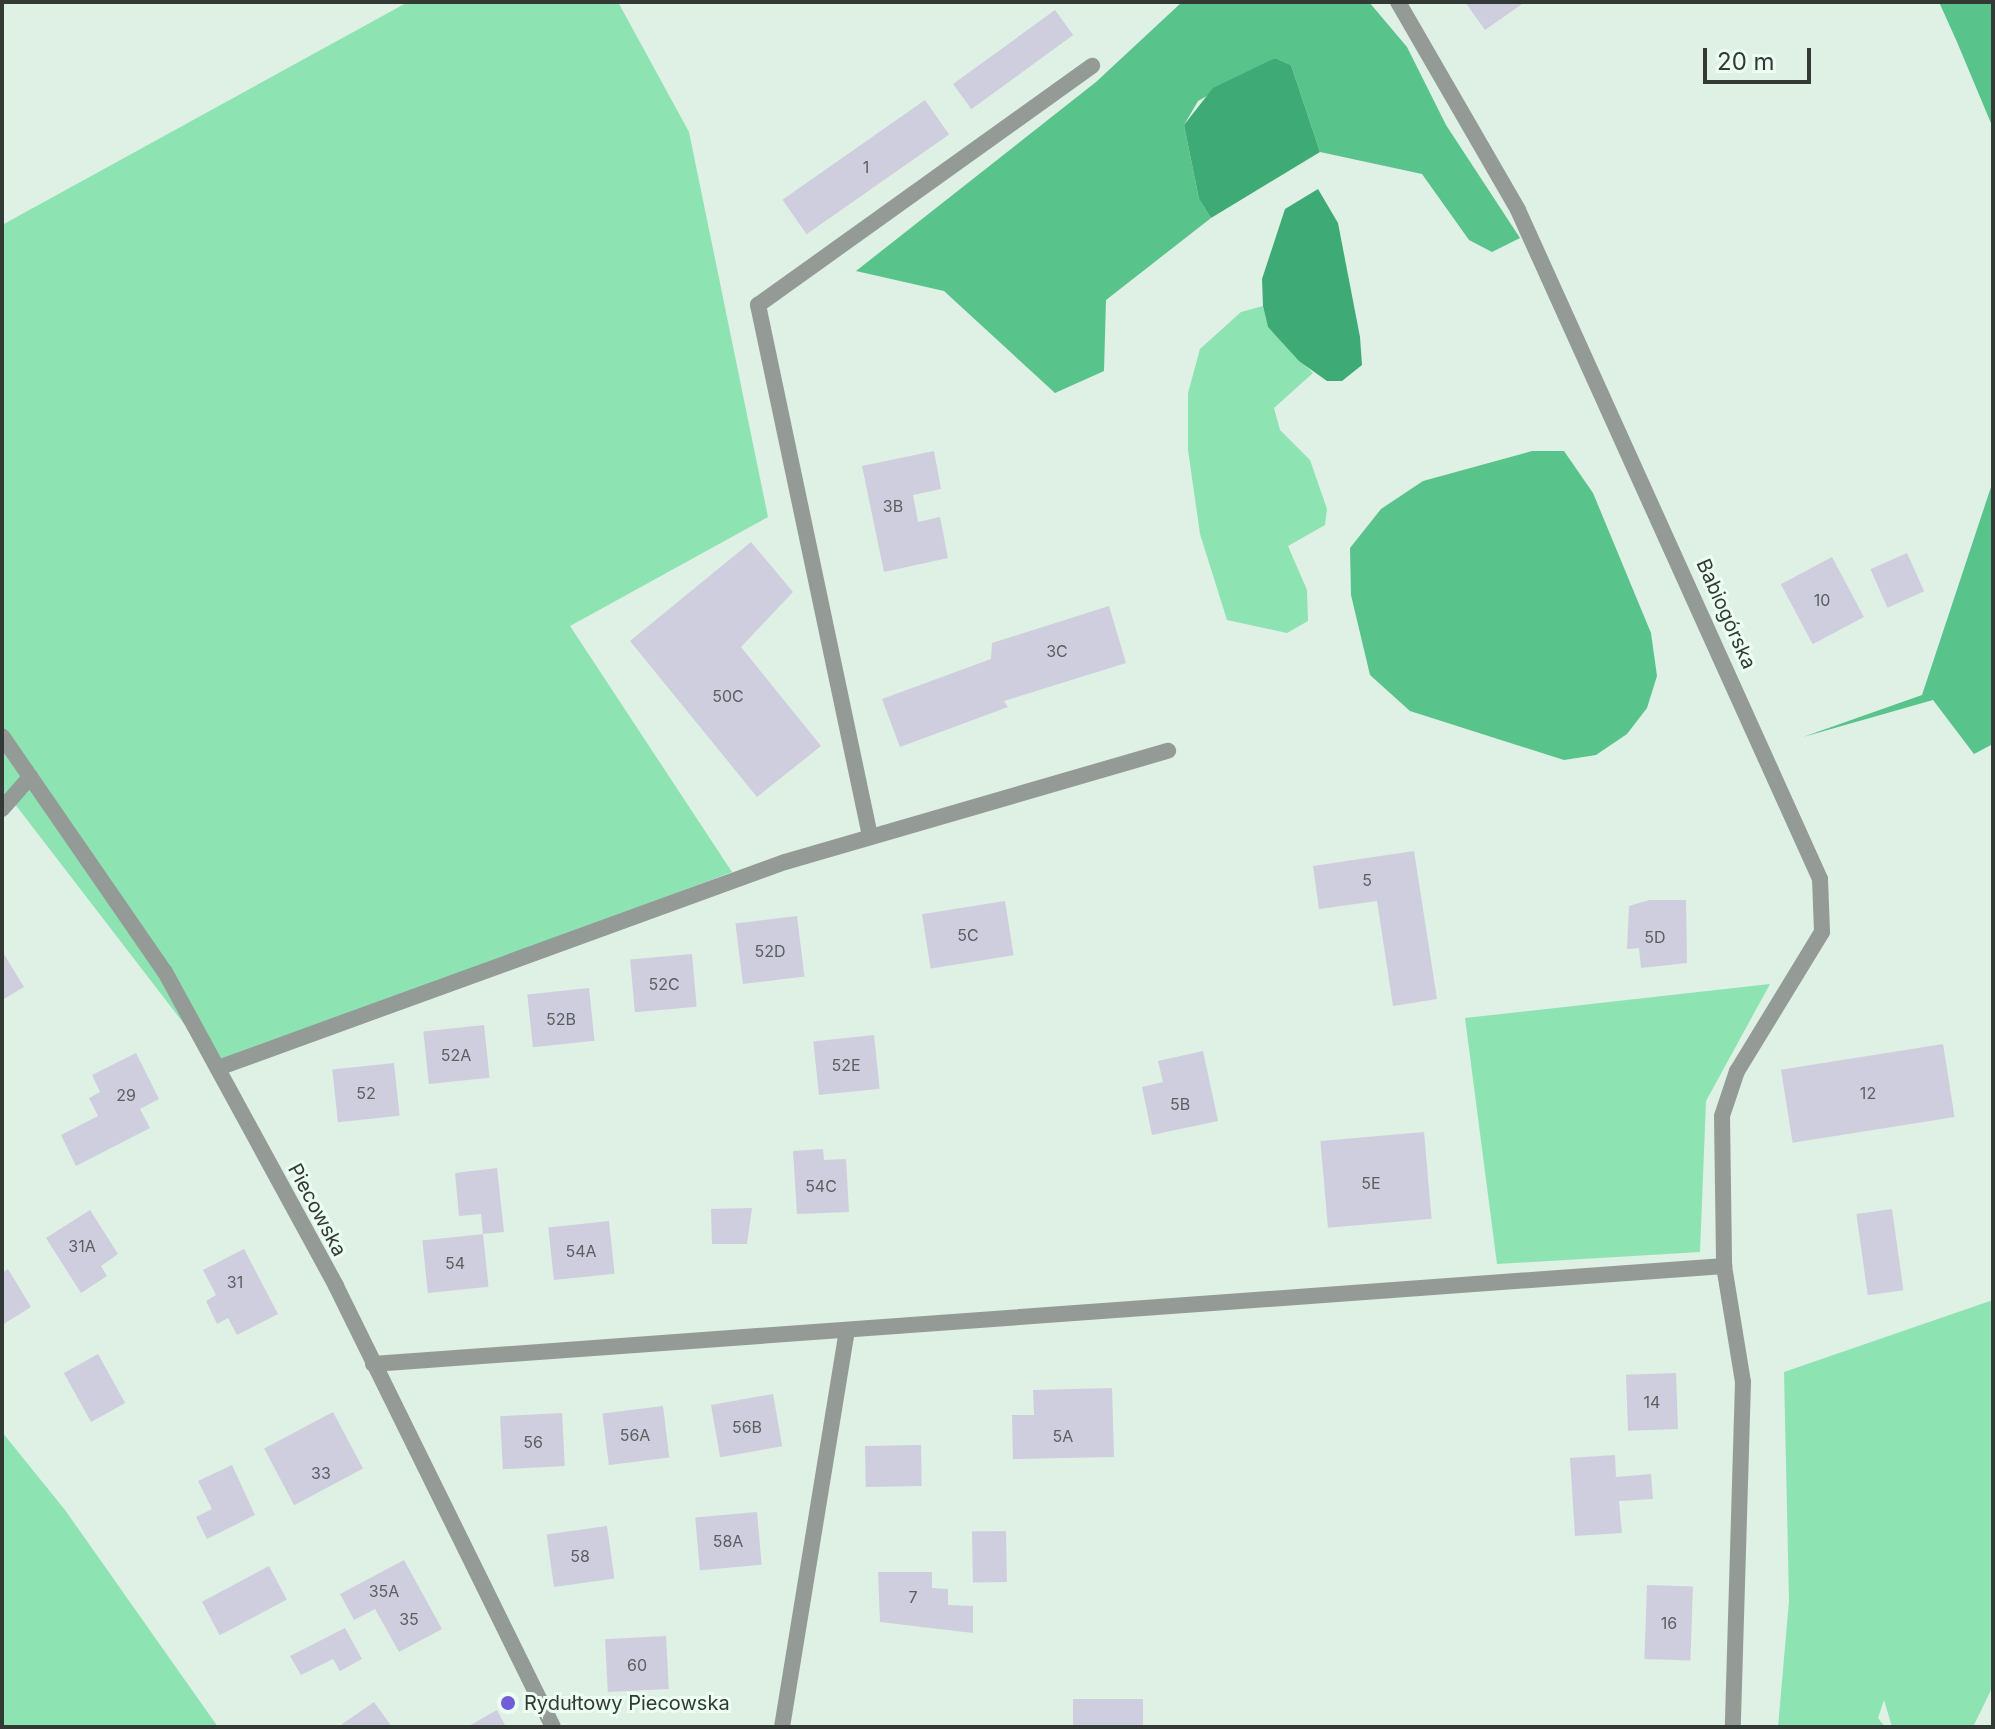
<!DOCTYPE html>
<meta charset="utf-8">
<style>
body{margin:0}
#map{position:relative;width:1995px;height:1729px;overflow:hidden;background:#dff0e5;font-family:Inter,sans-serif}
div>[style]{position:absolute}
.green>*{inset:0;background:#8ee3b3}
.forest>*{inset:0;background:#59c38c}
.water>*{inset:0;background:#3eaa75}
.building>*{inset:0;background:#cfcedf;transform-origin:0 0}
.minor>*{height:16px;margin:-8px;padding:0 8px;transform-origin:8px;border-radius:8px;background:#949b97}
.tertiary>*{height:16px;margin:-8px;padding:0 8px;transform-origin:8px;border-radius:8px;background:#949b97}
.dots>*{width:22px;height:22px;translate:-50% -50%;box-sizing:border-box;border:4px solid #ecfdf2;border-radius:50%}
span{translate:-50% -50%;white-space:nowrap;text-align:center;line-height:1.15;-webkit-text-stroke:6px #ecfdf2;paint-order:stroke}
.number-label{font-size:16px;color:#5a5f60}
.number-label span{-webkit-text-stroke-width:0}
.street-label{font-size:20px;color:#333a36}
.poi-label{font-size:20px;color:#333a36}
.left{translate:0 -50%;text-align:left}
.frame{position:absolute;inset:0;border:4px solid #333a36;pointer-events:none}
.scale{position:absolute;left:1703px;top:48px;width:108px;height:36px;box-sizing:border-box;border:4px solid #333a36;border-top:0;padding-left:10px;font-size:24px;line-height:28px;white-space:nowrap;color:#333a36;-webkit-text-stroke:6px #ecfdf2;paint-order:stroke}
</style>
<div id="map">
<div class="green">
<div style="clip-path:polygon(408px 2px,618px 2px,689px 132px,768px 517px,570px 626px,732px 872px,218px 1068px,11px 799px,2px 807px,2px 225px)"></div>
<div style="clip-path:polygon(1263px 306px,1268px 327px,1313px 373px,1274px 408px,1280px 430px,1310px 460px,1327px 509px,1325px 525px,1288px 546px,1307px 590px,1308px 621px,1287px 633px,1227px 620px,1200px 534px,1188px 450px,1188px 393px,1200px 349px,1241px 312px)"></div>
<div style="clip-path:polygon(1770px 984px,1706px 1101px,1700px 1252px,1497px 1264px,1465px 1018px)"></div>
<div style="clip-path:polygon(1993px 1300px,1993px 1686px,1973px 1727px,1892px 1727px,1884px 1700px,1878px 1718px,1885px 1727px,1778px 1727px,1789px 1601px,1784px 1372px)"></div>
<div style="clip-path:polygon(2px 1432px,65px 1510px,218px 1727px,2px 1727px)"></div>
</div>
<div class="forest">
<div style="clip-path:polygon(1182px 2px,1369px 2px,1407px 47px,1446px 125px,1520px 238px,1492px 252px,1469px 240px,1422px 174px,1320px 152px,1291px 65px,1275px 58px,1198px 101px,1184px 125px,1199px 199px,1211px 218px,1106px 300px,1104px 371px,1055px 393px,944px 291px,856px 271px,1096px 82px)"></div>
<div style="clip-path:polygon(1939px 2px,1993px 2px,1993px 128px,1957px 42px)"></div>
<div style="clip-path:polygon(1532px 451px,1564px 451px,1593px 493px,1651px 633px,1657px 676px,1647px 708px,1627px 734px,1596px 755px,1564px 760px,1410px 711px,1370px 675px,1351px 595px,1350px 548px,1381px 509px,1423px 481px)"></div>
<div style="clip-path:polygon(1993px 481px,1993px 744px,1974px 754px,1933px 700px,1803px 737px,1922px 695px)"></div>
</div>
<div class="water">
<div style="clip-path:polygon(1275px 58px,1291px 65px,1320px 152px,1211px 218px,1199px 199px,1184px 125px,1213px 88px)"></div>
<div style="clip-path:polygon(1318px 189px,1338px 223px,1360px 337px,1362px 365px,1342px 381px,1327px 381px,1299px 361px,1268px 327px,1263px 306px,1262px 279px,1285px 209px)"></div>
</div>
<div class="building">
<div style="clip-path:polygon(1465px 2px,1525px 2px,1485px 30px)"></div>
<div style="left:1055px;top:10px;width:31px;height:126px;rotate:54deg"></div>
<div style="left:925px;top:100px;width:42px;height:174px;rotate:55deg"></div>
<div style="clip-path:polygon(934px 451px,941px 489px,913px 495px,918px 522px,940px 517px,948px 558px,884px 572px,862px 466px)"></div>
<div style="clip-path:polygon(751px 542px,793px 592px,741px 647px,821px 746px,757px 797px,630px 641px)"></div>
<div style="left:1907px;top:553px;width:42px;height:40px;rotate:66deg"></div>
<div style="left:1832px;top:557px;width:68px;height:58px;rotate:62deg"></div>
<div style="clip-path:polygon(1109px 606px,1126px 663px,1004px 701px,1008px 707px,900px 747px,882px 699px,991px 659px,992px 643px)"></div>
<div style="clip-path:polygon(1414px 851px,1437px 999px,1393px 1006px,1377px 901px,1319px 909px,1313px 866px)"></div>
<div style="clip-path:polygon(1649px 900px,1686px 900px,1687px 963px,1641px 968px,1639px 948px,1627px 949px,1629px 906px)"></div>
<div style="left:1005px;top:901px;width:55px;height:84px;rotate:81deg"></div>
<div style="left:797px;top:916px;width:61px;height:62px;rotate:83deg"></div>
<div style="clip-path:polygon(2px 951px,24px 987px,2px 1000px)"></div>
<div style="left:692px;top:954px;width:53px;height:62px;rotate:85deg"></div>
<div style="left:589px;top:988px;width:53px;height:62px;rotate:84deg"></div>
<div style="left:484px;top:1025px;width:53px;height:61px;rotate:84deg"></div>
<div style="left:874px;top:1035px;width:54px;height:61px;rotate:84deg"></div>
<div style="left:1943px;top:1044px;width:74px;height:164px;rotate:81deg"></div>
<div style="clip-path:polygon(1203px 1051px,1218px 1121px,1152px 1135px,1142px 1087px,1163px 1082px,1158px 1061px)"></div>
<div style="clip-path:polygon(136px 1053px,159px 1099px,140px 1109px,150px 1128px,76px 1166px,61px 1135px,98px 1116px,89px 1098px,100px 1092px,92px 1075px)"></div>
<div style="left:394px;top:1063px;width:53px;height:62px;rotate:84deg"></div>
<div style="left:1424px;top:1132px;width:87px;height:104px;rotate:85deg"></div>
<div style="clip-path:polygon(823px 1149px,824px 1160px,846px 1159px,849px 1212px,797px 1214px,793px 1151px)"></div>
<div style="clip-path:polygon(497px 1168px,504px 1232px,483px 1234px,481px 1214px,459px 1216px,455px 1173px)"></div>
<div style="clip-path:polygon(752px 1208px,747px 1244px,712px 1244px,711px 1209px)"></div>
<div style="left:1892px;top:1209px;width:82px;height:36px;rotate:82deg"></div>
<div style="clip-path:polygon(90px 1210px,118px 1254px,101px 1266px,107px 1276px,81px 1293px,46px 1238px)"></div>
<div style="left:609px;top:1221px;width:53px;height:61px;rotate:84deg"></div>
<div style="left:483px;top:1234px;width:53px;height:61px;rotate:84deg"></div>
<div style="clip-path:polygon(244px 1249px,278px 1314px,237px 1335px,228px 1318px,217px 1324px,206px 1301px,216px 1295px,203px 1270px)"></div>
<div style="clip-path:polygon(8px 1269px,31px 1307px,2px 1325px,2px 1273px)"></div>
<div style="left:98px;top:1354px;width:56px;height:39px;rotate:61deg"></div>
<div style="left:1676px;top:1373px;width:56px;height:50px;rotate:88deg"></div>
<div style="clip-path:polygon(1112px 1388px,1114px 1457px,1013px 1459px,1012px 1415px,1034px 1415px,1033px 1390px)"></div>
<div style="left:773px;top:1394px;width:53px;height:63px;rotate:80deg"></div>
<div style="left:663px;top:1406px;width:52px;height:61px;rotate:83deg"></div>
<div style="left:333px;top:1412px;width:64px;height:78px;rotate:62deg"></div>
<div style="left:562px;top:1413px;width:53px;height:62px;rotate:87deg"></div>
<div style="left:921px;top:1445px;width:41px;height:56px;rotate:89deg"></div>
<div style="clip-path:polygon(1615px 1455px,1616px 1477px,1651px 1474px,1653px 1499px,1619px 1501px,1622px 1533px,1575px 1536px,1570px 1458px)"></div>
<div style="clip-path:polygon(232px 1465px,255px 1515px,207px 1539px,196px 1517px,212px 1509px,198px 1481px)"></div>
<div style="left:757px;top:1512px;width:53px;height:62px;rotate:85deg"></div>
<div style="left:607px;top:1526px;width:53px;height:61px;rotate:82deg"></div>
<div style="left:1006px;top:1531px;width:51px;height:34px;rotate:89deg"></div>
<div style="clip-path:polygon(404px 1560px,442px 1629px,399px 1652px,375px 1609px,354px 1620px,340px 1594px)"></div>
<div style="left:269px;top:1566px;width:38px;height:76px;rotate:62deg"></div>
<div style="clip-path:polygon(878px 1572px,932px 1572px,932px 1588px,948px 1589px,948px 1605px,973px 1606px,973px 1633px,880px 1622px)"></div>
<div style="left:1647px;top:1585px;width:46px;height:74px;rotate:2deg"></div>
<div style="clip-path:polygon(345px 1628px,362px 1659px,340px 1671px,333px 1659px,301px 1675px,290px 1656px)"></div>
<div style="left:666px;top:1636px;width:53px;height:61px;rotate:87deg"></div>
<div style="left:1143px;top:1699px;width:28px;height:70px;rotate:90deg"></div>
<div style="clip-path:polygon(374px 1702px,392px 1727px,338px 1727px)"></div>
<div style="clip-path:polygon(497px 1710px,506px 1727px,467px 1727px)"></div>
</div>
<div class="minor">
<div style="left:1398px;top:2px;width:240px;rotate:60deg"></div>
<div style="left:1518px;top:210px;width:734px;rotate:65.7deg"></div>
<div style="left:1820px;top:879px;width:53px;rotate:87.8deg"></div>
<div style="left:1822px;top:932px;width:163px;rotate:121.4deg"></div>
<div style="left:1737px;top:1071px;width:47px;rotate:108.4deg"></div>
<div style="left:1722px;top:1116px;width:150px;rotate:89.2deg"></div>
<div style="left:1724px;top:1266px;width:118px;rotate:80.7deg"></div>
<div style="left:1743px;top:1382px;width:345px;rotate:91.7deg"></div>
<div style="left:2px;top:809px;width:43px;rotate:-48.8deg"></div>
<div style="left:870px;top:836px;width:543px;rotate:-101.91deg"></div>
<div style="left:758px;top:305px;width:411px;rotate:-35.6deg"></div>
<div style="left:218px;top:1068px;width:603px;rotate:-19.97deg"></div>
<div style="left:785px;top:862px;width:399px;rotate:-16.2deg"></div>
<div style="left:373px;top:1364px;width:1355px;rotate:-4.15deg"></div>
<div style="left:782px;top:1727px;width:402px;rotate:-80.7deg"></div>
</div>
<div class="tertiary">
<div style="left:2px;top:736px;width:287px;rotate:55.4deg"></div>
<div style="left:165px;top:972px;width:358px;rotate:61.4deg"></div>
<div style="left:336px;top:1286px;width:491px;rotate:63.8deg"></div>
</div>
<div class="dots">
<div style="left:508px;top:1703px;background:#735dd7"></div>
</div>
<div class="number-label">
<span style="left:866px;top:167px">1</span>
<span style="left:893px;top:506px">3B</span>
<span style="left:1822px;top:600px">10</span>
<span style="left:1057px;top:651px">3C</span>
<span style="left:728px;top:696px">50C</span>
<span style="left:1367px;top:880px">5</span>
<span style="left:968px;top:935px">5C</span>
<span style="left:1655px;top:937px">5D</span>
<span style="left:770px;top:951px">52D</span>
<span style="left:664px;top:984px">52C</span>
<span style="left:561px;top:1019px">52B</span>
<span style="left:456px;top:1055px">52A</span>
<span style="left:846px;top:1065px">52E</span>
<span style="left:366px;top:1093px">52</span>
<span style="left:1868px;top:1093px">12</span>
<span style="left:126px;top:1095px">29</span>
<span style="left:1180px;top:1104px">5B</span>
<span style="left:1371px;top:1183px">5E</span>
<span style="left:821px;top:1186px">54C</span>
<span style="left:82px;top:1246px">31A</span>
<span style="left:581px;top:1251px">54A</span>
<span style="left:455px;top:1263px">54</span>
<span style="left:235px;top:1282px">31</span>
<span style="left:1652px;top:1402px">14</span>
<span style="left:747px;top:1427px">56B</span>
<span style="left:635px;top:1435px">56A</span>
<span style="left:1063px;top:1436px">5A</span>
<span style="left:533px;top:1442px">56</span>
<span style="left:321px;top:1473px">33</span>
<span style="left:728px;top:1541px">58A</span>
<span style="left:580px;top:1556px">58</span>
<span style="left:384px;top:1591px">35A</span>
<span style="left:913px;top:1597px">7</span>
<span style="left:409px;top:1619px">35</span>
<span style="left:1669px;top:1623px">16</span>
<span style="left:637px;top:1665px">60</span>
</div>
<div class="street-label">
<span style="left:1726px;top:614px;rotate:66deg">Babiogórska</span>
<span style="left:317px;top:1210px;rotate:62deg">Piecowska</span>
</div>
<div class="poi-label">
<span class="left" style="left:524px;top:1703px">Rydułtowy Piecowska</span>
</div>
<div class="frame"></div>
<div class="scale">20 m</div>
</div>
